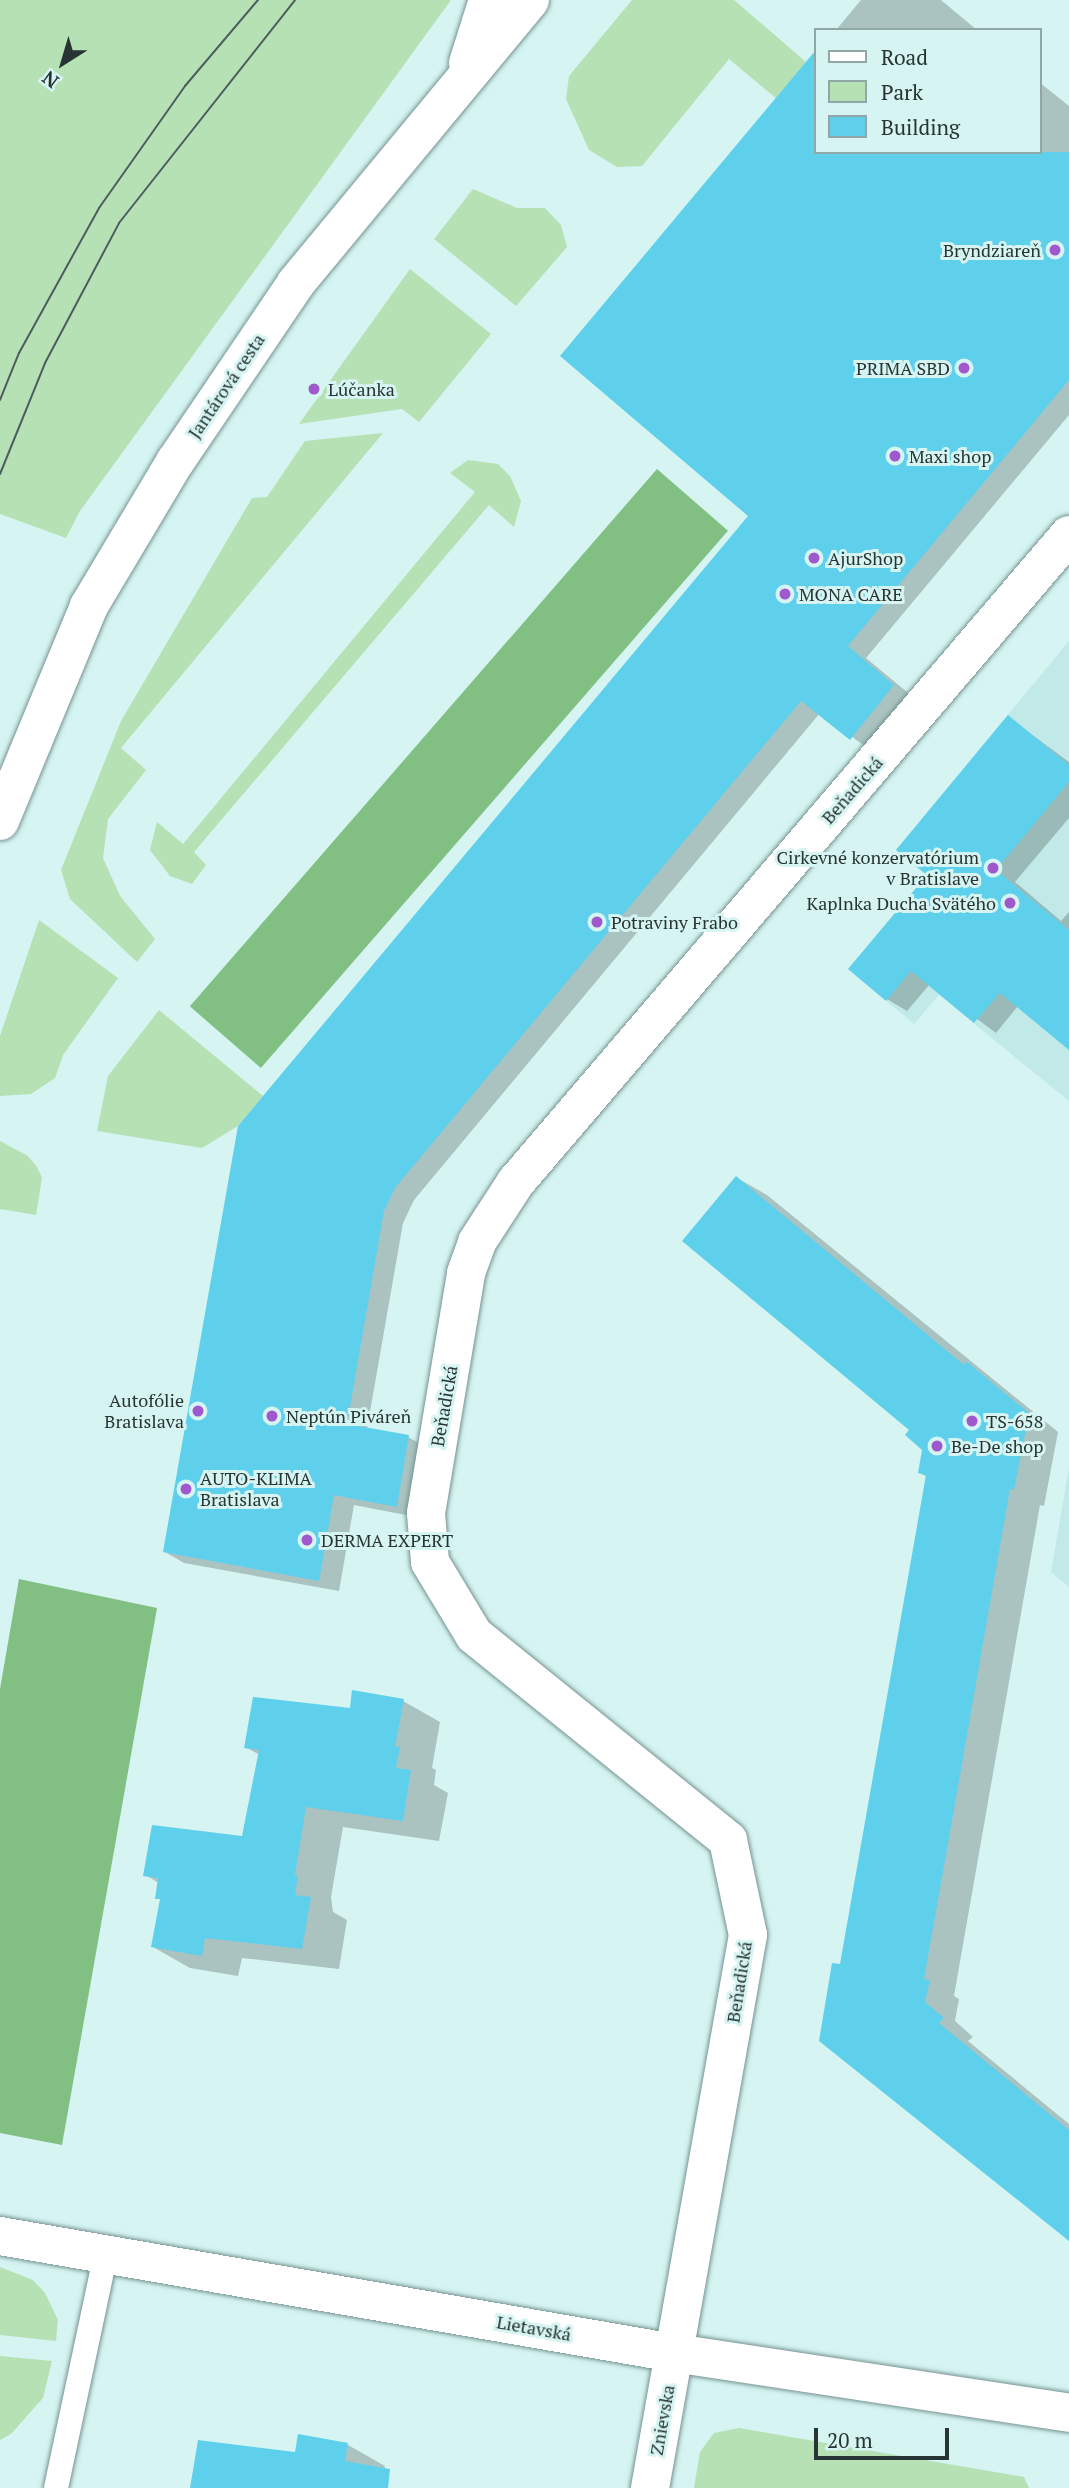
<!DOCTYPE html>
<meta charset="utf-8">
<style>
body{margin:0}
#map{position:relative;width:1069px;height:2488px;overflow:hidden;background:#d5f4f2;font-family:"PT Serif",serif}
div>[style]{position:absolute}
.built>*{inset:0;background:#c1e9e7}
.green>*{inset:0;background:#b6e1b5}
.forest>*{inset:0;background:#81c082;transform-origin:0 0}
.shadow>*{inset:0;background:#0003}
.building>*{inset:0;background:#5fd0eb}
.roads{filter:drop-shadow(0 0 2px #769391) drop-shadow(0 0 2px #769391)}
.service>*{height:24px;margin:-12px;padding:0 12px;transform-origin:12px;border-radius:12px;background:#fff}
.minor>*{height:38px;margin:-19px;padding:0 19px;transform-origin:19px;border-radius:19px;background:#fff}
.tertiary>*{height:38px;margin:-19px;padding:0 19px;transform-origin:19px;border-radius:19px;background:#fff}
.tram>*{height:2px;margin:-1px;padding:0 1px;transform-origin:1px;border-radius:1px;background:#4d5d5c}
.dots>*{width:19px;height:19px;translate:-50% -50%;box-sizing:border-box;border:4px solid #d5f4f2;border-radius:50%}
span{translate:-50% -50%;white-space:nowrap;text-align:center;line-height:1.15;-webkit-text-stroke:6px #d5f4f2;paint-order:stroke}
.poi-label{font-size:18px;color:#283433}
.right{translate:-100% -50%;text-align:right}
.left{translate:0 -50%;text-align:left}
.street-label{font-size:18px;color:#283433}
.legend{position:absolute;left:814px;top:28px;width:228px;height:126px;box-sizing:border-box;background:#d5f4f2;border:2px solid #90a7a6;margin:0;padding:9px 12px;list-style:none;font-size:21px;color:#283433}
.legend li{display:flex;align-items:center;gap:14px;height:35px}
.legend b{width:35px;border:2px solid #90a7a6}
.north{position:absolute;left:28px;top:28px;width:70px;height:70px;-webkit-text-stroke:5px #d5f4f2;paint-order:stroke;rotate:217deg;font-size:19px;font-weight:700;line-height:28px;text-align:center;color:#283433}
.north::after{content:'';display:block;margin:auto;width:24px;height:32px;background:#283433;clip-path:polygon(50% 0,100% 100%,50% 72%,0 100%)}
.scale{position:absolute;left:814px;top:2428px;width:135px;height:32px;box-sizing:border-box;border:4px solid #283433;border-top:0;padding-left:9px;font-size:21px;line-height:24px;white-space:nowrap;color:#283433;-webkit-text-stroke:5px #d5f4f2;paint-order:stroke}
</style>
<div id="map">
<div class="built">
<div style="clip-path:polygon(1069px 641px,1069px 1101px,939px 995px,914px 1024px,848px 969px,926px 876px,896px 850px)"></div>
<div style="clip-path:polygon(1069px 1468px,1069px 1587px,1051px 1572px)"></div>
</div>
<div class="green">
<div style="clip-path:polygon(0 0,451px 0,80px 511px,66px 538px,0 514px)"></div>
<div style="clip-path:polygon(632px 0,734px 0,806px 62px,777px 99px,729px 59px,642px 166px,617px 167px,589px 150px,566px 99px,569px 76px)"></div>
<div style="clip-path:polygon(473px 189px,517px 208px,545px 208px,561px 225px,567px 247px,516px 306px,434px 239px)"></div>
<div style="clip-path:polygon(410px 269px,491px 334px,419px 422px,402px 409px,299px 424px)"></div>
<div style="clip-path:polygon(383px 433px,121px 748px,146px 770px,108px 819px,103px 858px,120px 896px,155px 939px,137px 962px,70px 899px,61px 870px,121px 721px,252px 498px,267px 497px,305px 441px)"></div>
<div style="clip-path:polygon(468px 460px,498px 464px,510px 476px,521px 501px,514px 527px,489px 505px,194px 852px,206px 865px,192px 884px,170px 876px,150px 850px,157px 822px,183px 844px,475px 492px,450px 473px)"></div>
<div style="clip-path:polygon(39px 920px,118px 978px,63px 1055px,55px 1078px,31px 1094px,0 1096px,0 1036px)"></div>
<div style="clip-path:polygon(159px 1010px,263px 1096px,238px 1126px,202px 1148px,97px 1131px,108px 1076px)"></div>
<div style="clip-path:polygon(0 1141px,28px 1156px,37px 1167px,42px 1178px,36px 1215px,0 1209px)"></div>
<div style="clip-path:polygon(0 2267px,33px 2280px,45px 2293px,58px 2320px,56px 2341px,0 2335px)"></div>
<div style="clip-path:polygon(0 2356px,52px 2361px,43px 2398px,11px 2434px,0 2440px)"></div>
<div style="clip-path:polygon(739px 2428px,1024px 2477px,1029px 2488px,694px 2488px,700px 2452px,714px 2433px)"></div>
</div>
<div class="forest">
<div style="left:657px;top:469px;width:94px;height:712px;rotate:41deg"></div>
<div style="clip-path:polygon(19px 1579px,157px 1608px,62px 2145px,0 2133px,0 1689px)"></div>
</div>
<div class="shadow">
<div style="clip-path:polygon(861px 0,941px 0,977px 30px,836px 30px)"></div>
<div style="clip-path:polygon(815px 54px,815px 152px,1039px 152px,1039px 82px,1069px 106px,1069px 415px,866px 658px,913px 697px,870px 750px,820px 713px,414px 1200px,403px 1223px,367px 1429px,408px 1437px,428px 1448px,416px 1517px,354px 1505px,339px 1591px,184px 1563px,165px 1552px,751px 516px,563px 356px)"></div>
<div style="clip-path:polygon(1008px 717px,1069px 762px,1069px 818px,1015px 882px,1061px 921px,1069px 912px,1069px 1048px,1018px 1006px,996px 1033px,930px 984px,907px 1011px,887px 999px,929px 875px)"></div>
<div style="clip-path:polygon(737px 1178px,767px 1195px,1058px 1432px,1044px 1506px,1040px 1505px,954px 1996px,959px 1999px,955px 2021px,973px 2037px,968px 2041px,1069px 2124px,1069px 2241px,841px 1966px,927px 1477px,920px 1473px,924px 1450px)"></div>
<div style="clip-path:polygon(403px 1701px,440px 1722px,432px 1768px,436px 1770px,434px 1785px,448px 1793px,439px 1841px,343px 1827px,331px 1897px,333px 1912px,347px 1920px,339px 1969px,242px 1958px,238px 1976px,190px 1968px,153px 1947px,161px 1900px,157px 1898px,159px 1883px,145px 1875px,244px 1838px,260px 1755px,245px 1747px,352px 1710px)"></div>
<div style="clip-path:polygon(348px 2445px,385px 2466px,382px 2488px,191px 2488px,297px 2454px)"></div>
</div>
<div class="building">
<div style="clip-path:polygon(815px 51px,815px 152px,1069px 152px,1069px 380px,848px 646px,894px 685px,850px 740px,801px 701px,395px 1188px,384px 1211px,347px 1424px,409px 1435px,397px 1507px,334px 1495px,319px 1581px,163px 1552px,238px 1126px,748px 516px,560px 356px)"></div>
<div style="clip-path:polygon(1008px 715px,1069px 765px,1069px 782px,996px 870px,1069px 930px,1069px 1050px,1000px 993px,974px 1023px,911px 971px,886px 1001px,848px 969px,927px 875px,896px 850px)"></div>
<div style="clip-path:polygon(736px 1176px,964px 1365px,966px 1361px,1029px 1413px,1014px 1490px,1010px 1489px,949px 1838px,924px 1979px,930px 1980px,925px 2002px,944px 2018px,939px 2023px,1069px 2130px,1069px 2241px,819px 2041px,832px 1963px,840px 1964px,926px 1475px,918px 1473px,922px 1450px,905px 1435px,909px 1430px,682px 1241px)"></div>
<div style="clip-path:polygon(352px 1690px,404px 1699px,395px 1747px,400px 1747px,396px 1768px,411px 1770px,403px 1821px,306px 1807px,295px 1875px,298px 1876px,295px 1895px,311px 1897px,302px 1949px,205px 1938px,202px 1956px,151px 1947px,160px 1899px,155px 1899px,158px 1878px,143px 1876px,152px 1825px,242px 1836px,259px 1750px,244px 1748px,253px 1697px,350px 1708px)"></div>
<div style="clip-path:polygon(298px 2434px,348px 2443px,345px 2461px,390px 2469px,388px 2488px,190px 2488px,198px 2440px,295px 2452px)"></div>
</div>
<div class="roads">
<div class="service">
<div style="left:56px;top:2488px;width:241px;rotate:-78deg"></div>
</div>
<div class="minor">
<div style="left:650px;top:2488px;width:562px;rotate:-79.95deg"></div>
<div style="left:748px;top:1935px;width:97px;rotate:-101.9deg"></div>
<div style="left:728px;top:1840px;width:326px;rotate:-141.1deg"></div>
<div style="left:474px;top:1635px;width:85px;rotate:-121.1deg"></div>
<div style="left:430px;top:1562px;width:49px;rotate:-94.7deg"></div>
<div style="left:426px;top:1513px;width:243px;rotate:-80.5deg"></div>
<div style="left:466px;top:1273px;width:33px;rotate:-70deg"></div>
<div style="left:477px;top:1242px;width:72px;rotate:-57deg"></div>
<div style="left:516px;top:1182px;width:851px;rotate:-49.48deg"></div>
</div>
<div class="tertiary">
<div style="left:468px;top:63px;width:66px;rotate:-72.4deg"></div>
<div style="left:0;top:821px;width:233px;rotate:-67.5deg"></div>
<div style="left:89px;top:606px;width:168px;rotate:-59.2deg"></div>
<div style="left:175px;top:462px;width:216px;rotate:-55.9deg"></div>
<div style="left:296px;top:283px;width:367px;rotate:-50.4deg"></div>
<div style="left:0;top:2236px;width:684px;rotate:9.85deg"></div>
<div style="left:674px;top:2353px;width:400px;rotate:8.6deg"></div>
</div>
</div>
<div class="tram">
<div style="left:0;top:400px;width:51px;rotate:-68deg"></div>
<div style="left:19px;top:353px;width:166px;rotate:-61.1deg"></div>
<div style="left:99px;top:208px;width:149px;rotate:-54.8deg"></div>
<div style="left:185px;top:86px;width:113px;rotate:-49.7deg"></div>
<div style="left:0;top:474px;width:120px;rotate:-67.9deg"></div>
<div style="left:45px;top:363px;width:158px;rotate:-62.1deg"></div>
<div style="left:119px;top:223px;width:284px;rotate:-51.7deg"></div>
</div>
<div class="dots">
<div style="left:1055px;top:250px;background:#9f59cd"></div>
<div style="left:964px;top:368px;background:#9f59cd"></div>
<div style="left:314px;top:389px;background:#9f59cd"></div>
<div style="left:895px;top:456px;background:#9f59cd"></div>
<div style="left:814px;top:558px;background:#9f59cd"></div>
<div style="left:785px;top:594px;background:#9f59cd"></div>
<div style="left:993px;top:868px;background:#9f59cd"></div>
<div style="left:1010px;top:903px;background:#9f59cd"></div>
<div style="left:597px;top:922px;background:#9f59cd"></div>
<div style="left:198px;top:1411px;background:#9f59cd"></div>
<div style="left:272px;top:1416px;background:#9f59cd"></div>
<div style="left:972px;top:1421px;background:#9f59cd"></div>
<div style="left:937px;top:1446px;background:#9f59cd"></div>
<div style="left:186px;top:1489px;background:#9f59cd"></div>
<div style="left:307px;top:1540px;background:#9f59cd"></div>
</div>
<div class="poi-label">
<span class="right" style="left:1041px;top:250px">Bryndziareň</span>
<span class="right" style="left:950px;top:368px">PRIMA SBD</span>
<span class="left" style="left:328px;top:389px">Lúčanka</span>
<span class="left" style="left:909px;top:456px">Maxi shop</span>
<span class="left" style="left:828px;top:558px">AjurShop</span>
<span class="left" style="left:799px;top:594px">MONA CARE</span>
<span class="right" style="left:979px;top:868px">Cirkevné konzervatórium<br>v Bratislave</span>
<span class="right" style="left:996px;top:903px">Kaplnka Ducha Svätého</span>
<span class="left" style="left:611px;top:922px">Potraviny Frabo</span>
<span class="right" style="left:184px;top:1411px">Autofólie<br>Bratislava</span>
<span class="left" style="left:286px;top:1416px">Neptún Piváreň</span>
<span class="left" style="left:986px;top:1421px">TS-658</span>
<span class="left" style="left:951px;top:1446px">Be-De shop</span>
<span class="left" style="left:200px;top:1489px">AUTO-KLIMA<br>Bratislava</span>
<span class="left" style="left:321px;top:1540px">DERMA EXPERT</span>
</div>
<div class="street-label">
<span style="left:226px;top:386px;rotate:-56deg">Jantárová cesta</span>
<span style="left:852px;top:790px;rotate:-49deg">Beňadická</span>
<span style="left:444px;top:1406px;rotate:-80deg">Beňadická</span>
<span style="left:739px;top:1982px;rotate:-81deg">Beňadická</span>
<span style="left:534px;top:2328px;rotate:10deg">Lietavská</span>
<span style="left:662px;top:2420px;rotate:-80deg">Znievska</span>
</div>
<ul class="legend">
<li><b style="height:9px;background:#fff"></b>Road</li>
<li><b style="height:19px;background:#b6e1b5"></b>Park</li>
<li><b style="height:19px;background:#5fd0eb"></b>Building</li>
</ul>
<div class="north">N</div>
<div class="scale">20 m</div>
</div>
